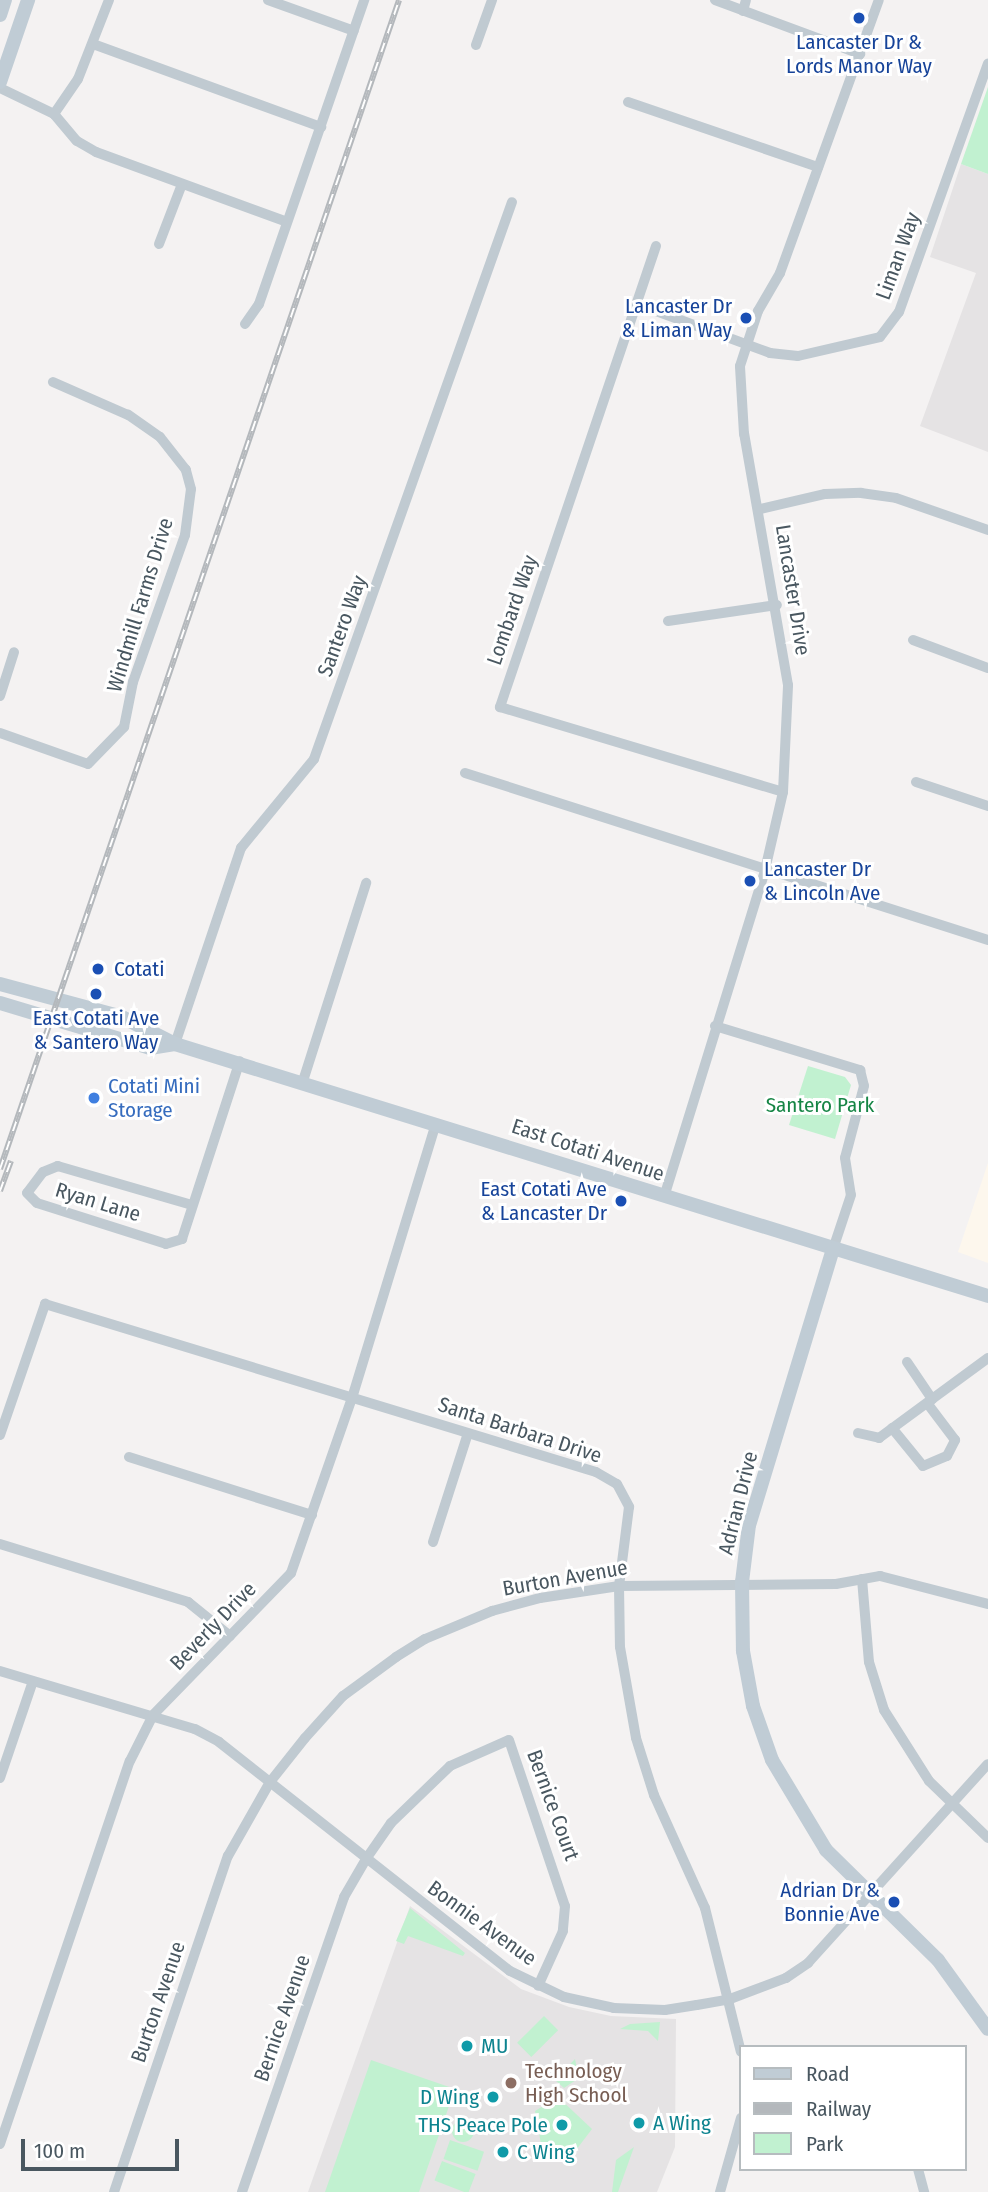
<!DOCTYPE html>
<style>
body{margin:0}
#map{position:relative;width:988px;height:2192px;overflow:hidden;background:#f4f2f2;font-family:"Fira Sans Condensed",sans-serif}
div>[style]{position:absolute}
.commercial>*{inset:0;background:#fdf7ed}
.education>*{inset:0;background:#e5e3e4}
.green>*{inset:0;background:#c1f1d0;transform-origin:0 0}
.round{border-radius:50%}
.street>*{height:10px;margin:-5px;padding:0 5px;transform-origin:5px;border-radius:5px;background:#c0cad1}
.secondary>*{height:14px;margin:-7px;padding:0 7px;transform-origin:7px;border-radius:7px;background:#c0ccd5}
.rail>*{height:6px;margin-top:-3px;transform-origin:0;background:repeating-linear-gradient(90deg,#fff 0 10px,#b4b8bc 0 20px);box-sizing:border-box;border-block:2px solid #b4b8bc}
.dots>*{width:19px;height:19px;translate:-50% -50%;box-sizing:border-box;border:4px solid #fff;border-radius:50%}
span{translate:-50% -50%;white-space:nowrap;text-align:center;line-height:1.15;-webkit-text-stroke:6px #fff;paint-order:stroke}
.transit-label{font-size:21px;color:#164399}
.right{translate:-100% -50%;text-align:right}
.left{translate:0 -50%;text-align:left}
.street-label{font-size:21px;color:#495760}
.shop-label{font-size:21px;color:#366cbe}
.park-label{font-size:21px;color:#168545}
.culture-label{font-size:21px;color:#0d838f}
.education-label{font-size:21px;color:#785e54}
.legend{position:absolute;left:739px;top:2045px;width:228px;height:126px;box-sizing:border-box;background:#fff;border:2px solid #b6bcbf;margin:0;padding:9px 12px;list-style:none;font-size:21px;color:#495760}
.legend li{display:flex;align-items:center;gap:14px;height:35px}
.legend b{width:35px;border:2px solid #b6bcbf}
.scale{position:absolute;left:21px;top:2139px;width:158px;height:32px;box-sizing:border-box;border:4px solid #495760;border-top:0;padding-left:9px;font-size:21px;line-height:24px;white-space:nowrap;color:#495760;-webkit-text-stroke:5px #fff;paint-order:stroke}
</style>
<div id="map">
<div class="commercial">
<div style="clip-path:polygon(988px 1163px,988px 1263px,958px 1252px)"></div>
</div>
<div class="education">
<div style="clip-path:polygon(961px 164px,988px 174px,988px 452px,920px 426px,976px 273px,930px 257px)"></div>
<div style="clip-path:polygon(410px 1906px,521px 1989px,569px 2007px,611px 2016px,676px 2019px,675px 2147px,657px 2192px,308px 2192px)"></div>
</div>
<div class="green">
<div style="clip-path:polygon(988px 87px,988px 174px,961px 164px)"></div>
<div style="clip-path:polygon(808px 1066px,845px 1077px,851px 1085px,835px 1139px,789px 1125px)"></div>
<div style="clip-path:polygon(410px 1908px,465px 1953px,463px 1956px,408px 1936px,404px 1944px,396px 1941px)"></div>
<div style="left:544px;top:2016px;width:20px;height:38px;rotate:45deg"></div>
<div style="clip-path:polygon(660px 2022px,658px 2041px,648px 2031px,620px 2029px,630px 2024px)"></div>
<div style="clip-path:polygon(575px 2059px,579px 2078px,564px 2088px,555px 2080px)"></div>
<div style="clip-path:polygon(371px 2060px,455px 2089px,419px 2192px,325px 2192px)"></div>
<div style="clip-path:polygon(558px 2097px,592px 2129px,573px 2154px,541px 2144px,535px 2111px)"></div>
<div class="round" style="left:452px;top:2120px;width:22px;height:22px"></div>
<div style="left:450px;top:2140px;width:36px;height:20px;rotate:19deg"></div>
<div style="clip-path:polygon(634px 2147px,618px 2192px,612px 2192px,616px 2160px)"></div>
<div style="left:442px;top:2161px;width:36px;height:21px;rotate:21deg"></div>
</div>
<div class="street">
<div style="left:268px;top:0;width:91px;rotate:19.8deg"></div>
<div style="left:715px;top:0;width:155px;rotate:20.4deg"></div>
<div style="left:743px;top:11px;width:11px;rotate:-75deg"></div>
<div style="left:93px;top:44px;width:243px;rotate:20deg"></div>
<div style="left:476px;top:45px;width:48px;rotate:-70.4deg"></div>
<div style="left:0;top:88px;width:60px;rotate:25.7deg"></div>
<div style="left:54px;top:114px;width:35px;rotate:50deg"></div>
<div style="left:77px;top:141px;width:22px;rotate:30deg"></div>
<div style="left:96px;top:152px;width:203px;rotate:20.1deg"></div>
<div style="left:628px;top:102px;width:201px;rotate:18.9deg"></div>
<div style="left:54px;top:114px;width:42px;rotate:-55.6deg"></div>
<div style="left:78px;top:79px;width:85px;rotate:-68.6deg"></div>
<div style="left:159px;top:244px;width:64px;rotate:-69deg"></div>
<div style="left:656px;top:246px;width:487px;rotate:108.7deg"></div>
<div style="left:500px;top:707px;width:295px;rotate:16.7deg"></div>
<div style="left:637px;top:304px;width:142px;rotate:20.2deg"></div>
<div style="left:770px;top:353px;width:28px;rotate:6deg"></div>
<div style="left:798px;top:356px;width:84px;rotate:-13deg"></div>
<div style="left:880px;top:337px;width:31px;rotate:-53deg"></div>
<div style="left:899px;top:312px;width:264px;rotate:-70.3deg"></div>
<div style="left:245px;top:324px;width:24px;rotate:-55deg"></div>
<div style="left:259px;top:304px;width:322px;rotate:-70.9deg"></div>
<div style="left:760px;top:509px;width:67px;rotate:-13deg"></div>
<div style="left:825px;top:494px;width:36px;rotate:-2deg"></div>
<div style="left:861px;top:493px;width:35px;rotate:8deg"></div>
<div style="left:896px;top:498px;width:97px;rotate:19.2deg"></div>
<div style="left:668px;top:621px;width:110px;rotate:-8.4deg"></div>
<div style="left:913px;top:640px;width:80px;rotate:20.5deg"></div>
<div style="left:0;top:696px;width:46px;rotate:-72.3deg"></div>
<div style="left:0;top:733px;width:93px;rotate:19.4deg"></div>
<div style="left:88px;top:764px;width:52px;rotate:-45.8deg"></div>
<div style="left:124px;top:727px;width:46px;rotate:-78.7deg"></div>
<div style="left:133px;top:682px;width:156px;rotate:-70.5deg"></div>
<div style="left:185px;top:535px;width:46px;rotate:-82.6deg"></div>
<div style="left:191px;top:489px;width:20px;rotate:-105deg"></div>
<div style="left:186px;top:470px;width:42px;rotate:-128.2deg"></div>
<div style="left:160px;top:437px;width:39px;rotate:-145deg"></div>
<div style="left:128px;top:415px;width:82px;rotate:-156.3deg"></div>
<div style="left:465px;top:773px;width:549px;rotate:17.71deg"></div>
<div style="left:916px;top:782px;width:76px;rotate:18.4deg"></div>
<div style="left:715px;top:1026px;width:152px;rotate:16.9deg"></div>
<div style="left:860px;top:1070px;width:16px;rotate:76deg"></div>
<div style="left:864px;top:1086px;width:74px;rotate:104.8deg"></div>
<div style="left:845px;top:1158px;width:37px;rotate:81deg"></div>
<div style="left:851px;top:1195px;width:57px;rotate:108.4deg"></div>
<div style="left:175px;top:1044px;width:207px;rotate:-71.4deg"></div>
<div style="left:241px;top:848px;width:115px;rotate:-50.6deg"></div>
<div style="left:314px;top:759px;width:591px;rotate:-70.43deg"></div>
<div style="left:303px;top:1081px;width:208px;rotate:-72.3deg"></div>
<div style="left:664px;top:1197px;width:342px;rotate:-72.8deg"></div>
<div style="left:765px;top:870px;width:80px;rotate:-77deg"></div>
<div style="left:783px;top:792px;width:107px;rotate:-87.3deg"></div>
<div style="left:788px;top:685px;width:255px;rotate:-99.9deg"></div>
<div style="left:744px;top:434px;width:68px;rotate:-93.4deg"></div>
<div style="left:740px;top:366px;width:58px;rotate:-71.9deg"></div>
<div style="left:758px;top:311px;width:44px;rotate:-59.9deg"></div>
<div style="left:780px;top:273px;width:290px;rotate:-70.1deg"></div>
<div style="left:192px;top:1205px;width:140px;rotate:-163.8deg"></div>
<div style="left:58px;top:1166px;width:16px;rotate:158deg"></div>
<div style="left:43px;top:1172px;width:26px;rotate:127deg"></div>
<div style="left:27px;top:1193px;width:14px;rotate:45deg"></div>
<div style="left:37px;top:1203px;width:135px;rotate:17.6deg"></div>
<div style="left:166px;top:1244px;width:17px;rotate:-17deg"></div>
<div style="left:182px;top:1239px;width:187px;rotate:-72deg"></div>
<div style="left:907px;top:1362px;width:45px;rotate:56deg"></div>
<div style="left:892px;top:1428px;width:49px;rotate:50.8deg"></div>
<div style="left:923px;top:1466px;width:26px;rotate:-23deg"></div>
<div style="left:947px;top:1456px;width:18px;rotate:-63deg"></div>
<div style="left:955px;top:1440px;width:46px;rotate:-127.1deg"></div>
<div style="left:858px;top:1433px;width:22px;rotate:13deg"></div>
<div style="left:879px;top:1438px;width:135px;rotate:-36.3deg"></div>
<div style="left:0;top:1435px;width:139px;rotate:-71deg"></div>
<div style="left:45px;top:1304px;width:576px;rotate:16.96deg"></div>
<div style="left:596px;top:1472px;width:24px;rotate:30deg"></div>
<div style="left:617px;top:1484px;width:26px;rotate:62deg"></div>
<div style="left:629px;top:1507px;width:80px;rotate:97.2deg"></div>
<div style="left:619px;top:1586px;width:61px;rotate:89.1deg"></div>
<div style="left:620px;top:1647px;width:92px;rotate:80deg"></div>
<div style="left:636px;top:1738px;width:60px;rotate:72.5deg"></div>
<div style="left:654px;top:1795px;width:124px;rotate:65.7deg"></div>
<div style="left:705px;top:1908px;width:148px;rotate:76deg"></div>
<div style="left:129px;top:1457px;width:192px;rotate:17.6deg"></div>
<div style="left:433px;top:1542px;width:114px;rotate:-72.2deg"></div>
<div style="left:0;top:1544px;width:197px;rotate:17.1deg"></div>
<div style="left:188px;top:1602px;width:54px;rotate:39deg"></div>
<div style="left:862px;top:1579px;width:83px;rotate:85.2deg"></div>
<div style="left:869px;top:1662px;width:50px;rotate:72.6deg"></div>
<div style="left:884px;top:1710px;width:84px;rotate:57.6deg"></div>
<div style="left:929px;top:1781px;width:82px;rotate:44deg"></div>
<div style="left:0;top:1671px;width:203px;rotate:16.6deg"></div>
<div style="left:195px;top:1729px;width:27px;rotate:28deg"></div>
<div style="left:219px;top:1742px;width:370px;rotate:38.2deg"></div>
<div style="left:510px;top:1971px;width:60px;rotate:25.7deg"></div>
<div style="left:564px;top:1997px;width:51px;rotate:12.4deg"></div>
<div style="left:614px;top:2008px;width:51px;rotate:2.2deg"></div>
<div style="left:665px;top:2010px;width:32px;rotate:-9deg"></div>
<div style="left:697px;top:2005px;width:34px;rotate:-10deg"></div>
<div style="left:730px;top:1999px;width:60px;rotate:-20.6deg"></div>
<div style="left:786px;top:1978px;width:27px;rotate:-34deg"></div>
<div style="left:808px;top:1963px;width:268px;rotate:-47.9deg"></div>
<div style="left:0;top:1778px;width:102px;rotate:-71.2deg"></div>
<div style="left:0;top:2144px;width:404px;rotate:-71.3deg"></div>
<div style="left:130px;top:1761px;width:51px;rotate:-63.4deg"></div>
<div style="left:153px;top:1715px;width:198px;rotate:-45.8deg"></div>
<div style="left:291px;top:1573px;width:185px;rotate:-70.8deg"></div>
<div style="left:352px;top:1398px;width:283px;rotate:-73deg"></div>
<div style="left:918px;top:2169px;width:24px;rotate:75deg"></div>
<div style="left:114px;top:2192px;width:355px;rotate:-71.3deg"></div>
<div style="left:228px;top:1856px;width:85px;rotate:-60.4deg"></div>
<div style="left:270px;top:1782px;width:56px;rotate:-51.5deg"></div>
<div style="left:305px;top:1738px;width:57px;rotate:-47.9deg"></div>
<div style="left:343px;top:1696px;width:66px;rotate:-36.3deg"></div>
<div style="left:396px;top:1657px;width:34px;rotate:-32deg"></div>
<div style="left:425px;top:1639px;width:73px;rotate:-22.7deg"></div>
<div style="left:492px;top:1611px;width:50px;rotate:-15.2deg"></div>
<div style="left:540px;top:1598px;width:80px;rotate:-8.6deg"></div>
<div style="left:619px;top:1586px;width:217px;rotate:-0.5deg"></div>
<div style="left:836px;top:1584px;width:45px;rotate:-10.3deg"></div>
<div style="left:880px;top:1576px;width:112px;rotate:14.5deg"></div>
<div style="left:242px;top:2192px;width:312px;rotate:-70.9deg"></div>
<div style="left:344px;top:1897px;width:44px;rotate:-59.9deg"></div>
<div style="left:366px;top:1859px;width:44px;rotate:-55.2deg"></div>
<div style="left:391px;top:1823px;width:82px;rotate:-44deg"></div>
<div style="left:450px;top:1766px;width:64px;rotate:-23.8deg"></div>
<div style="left:509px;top:1740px;width:175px;rotate:71.4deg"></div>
<div style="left:565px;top:1906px;width:25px;rotate:95deg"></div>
<div style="left:563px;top:1931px;width:60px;rotate:114.4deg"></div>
<div style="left:720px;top:2192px;width:77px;rotate:-74.2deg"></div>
</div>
<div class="secondary">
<div style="left:0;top:15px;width:16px;rotate:-72deg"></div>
<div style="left:0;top:82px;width:87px;rotate:-71.1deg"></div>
<div style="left:0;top:984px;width:126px;rotate:15.1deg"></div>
<div style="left:122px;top:1017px;width:59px;rotate:27deg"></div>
<div style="left:175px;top:1044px;width:851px;rotate:17.22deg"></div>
<div style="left:0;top:1003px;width:157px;rotate:16.7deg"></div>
<div style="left:150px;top:1048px;width:25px;rotate:-9deg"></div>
<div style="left:833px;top:1249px;width:288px;rotate:106.9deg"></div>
<div style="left:749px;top:1525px;width:57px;rotate:97deg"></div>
<div style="left:742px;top:1582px;width:69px;rotate:89.2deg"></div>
<div style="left:743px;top:1651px;width:56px;rotate:79.7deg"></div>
<div style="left:753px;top:1706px;width:57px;rotate:70.6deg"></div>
<div style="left:772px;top:1760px;width:105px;rotate:59deg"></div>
<div style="left:826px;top:1850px;width:157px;rotate:44.5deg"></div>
<div style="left:938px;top:1960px;width:85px;rotate:54.1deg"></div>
</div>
<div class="rail">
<div style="left:0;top:1169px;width:1235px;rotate:-71.15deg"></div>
<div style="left:0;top:1191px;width:32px;rotate:-70deg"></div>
</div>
<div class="dots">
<div style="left:859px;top:18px;background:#1a4fb4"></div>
<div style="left:746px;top:318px;background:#1a4fb4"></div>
<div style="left:750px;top:881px;background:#1a4fb4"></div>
<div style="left:98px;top:969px;background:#1a4fb4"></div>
<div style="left:96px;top:994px;background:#1a4fb4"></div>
<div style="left:94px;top:1098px;background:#3f7fe0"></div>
<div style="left:621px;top:1201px;background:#1a4fb4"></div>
<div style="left:894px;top:1902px;background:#1a4fb4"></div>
<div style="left:467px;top:2046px;background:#0f9aa8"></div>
<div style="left:511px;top:2083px;background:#8d6e63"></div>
<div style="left:493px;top:2097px;background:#0f9aa8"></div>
<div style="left:639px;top:2123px;background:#0f9aa8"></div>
<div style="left:562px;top:2125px;background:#0f9aa8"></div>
<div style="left:503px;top:2152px;background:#0f9aa8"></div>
</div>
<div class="transit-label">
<span style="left:859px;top:54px">Lancaster Dr &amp;<br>Lords Manor Way</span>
<span class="right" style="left:732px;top:318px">Lancaster Dr<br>&amp; Liman Way</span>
<span class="left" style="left:764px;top:881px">Lancaster Dr<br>&amp; Lincoln Ave</span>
<span class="left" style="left:114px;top:969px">Cotati</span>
<span style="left:96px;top:1030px">East Cotati Ave<br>&amp; Santero Way</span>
<span class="right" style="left:607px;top:1201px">East Cotati Ave<br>&amp; Lancaster Dr</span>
<span class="right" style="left:880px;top:1902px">Adrian Dr &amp;<br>Bonnie Ave</span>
</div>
<div class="street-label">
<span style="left:898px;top:256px;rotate:-70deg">Liman Way</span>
<span style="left:793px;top:590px;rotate:81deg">Lancaster Drive</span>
<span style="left:140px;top:605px;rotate:-73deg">Windmill Farms Drive</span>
<span style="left:512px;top:610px;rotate:-71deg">Lombard Way</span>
<span style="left:342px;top:626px;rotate:-70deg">Santero Way</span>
<span style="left:588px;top:1150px;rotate:18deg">East Cotati Avenue</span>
<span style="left:98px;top:1202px;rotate:17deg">Ryan Lane</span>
<span style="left:520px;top:1430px;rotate:18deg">Santa Barbara Drive</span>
<span style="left:738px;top:1503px;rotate:-76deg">Adrian Drive</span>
<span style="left:565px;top:1578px;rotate:-10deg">Burton Avenue</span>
<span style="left:213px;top:1626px;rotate:-46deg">Beverly Drive</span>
<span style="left:553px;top:1805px;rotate:70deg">Bernice Court</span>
<span style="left:482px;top:1923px;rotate:36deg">Bonnie Avenue</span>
<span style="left:158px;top:2002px;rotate:-71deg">Burton Avenue</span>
<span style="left:282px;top:2018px;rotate:-71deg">Bernice Avenue</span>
</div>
<div class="shop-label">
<span class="left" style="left:108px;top:1098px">Cotati Mini<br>Storage</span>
</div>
<div class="park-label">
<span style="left:820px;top:1105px">Santero Park</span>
</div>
<div class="culture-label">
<span class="left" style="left:481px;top:2046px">MU</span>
<span class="right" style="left:479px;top:2097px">D Wing</span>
<span class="left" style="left:653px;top:2123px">A Wing</span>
<span class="right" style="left:548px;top:2125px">THS Peace Pole</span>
<span class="left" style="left:517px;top:2152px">C Wing</span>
</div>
<div class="education-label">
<span class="left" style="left:525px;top:2083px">Technology<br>High School</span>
</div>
<ul class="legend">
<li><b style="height:9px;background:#c0ccd5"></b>Road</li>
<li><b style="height:9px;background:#b4b8bc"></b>Railway</li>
<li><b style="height:19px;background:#c1f1d0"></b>Park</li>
</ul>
<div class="scale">100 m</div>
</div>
